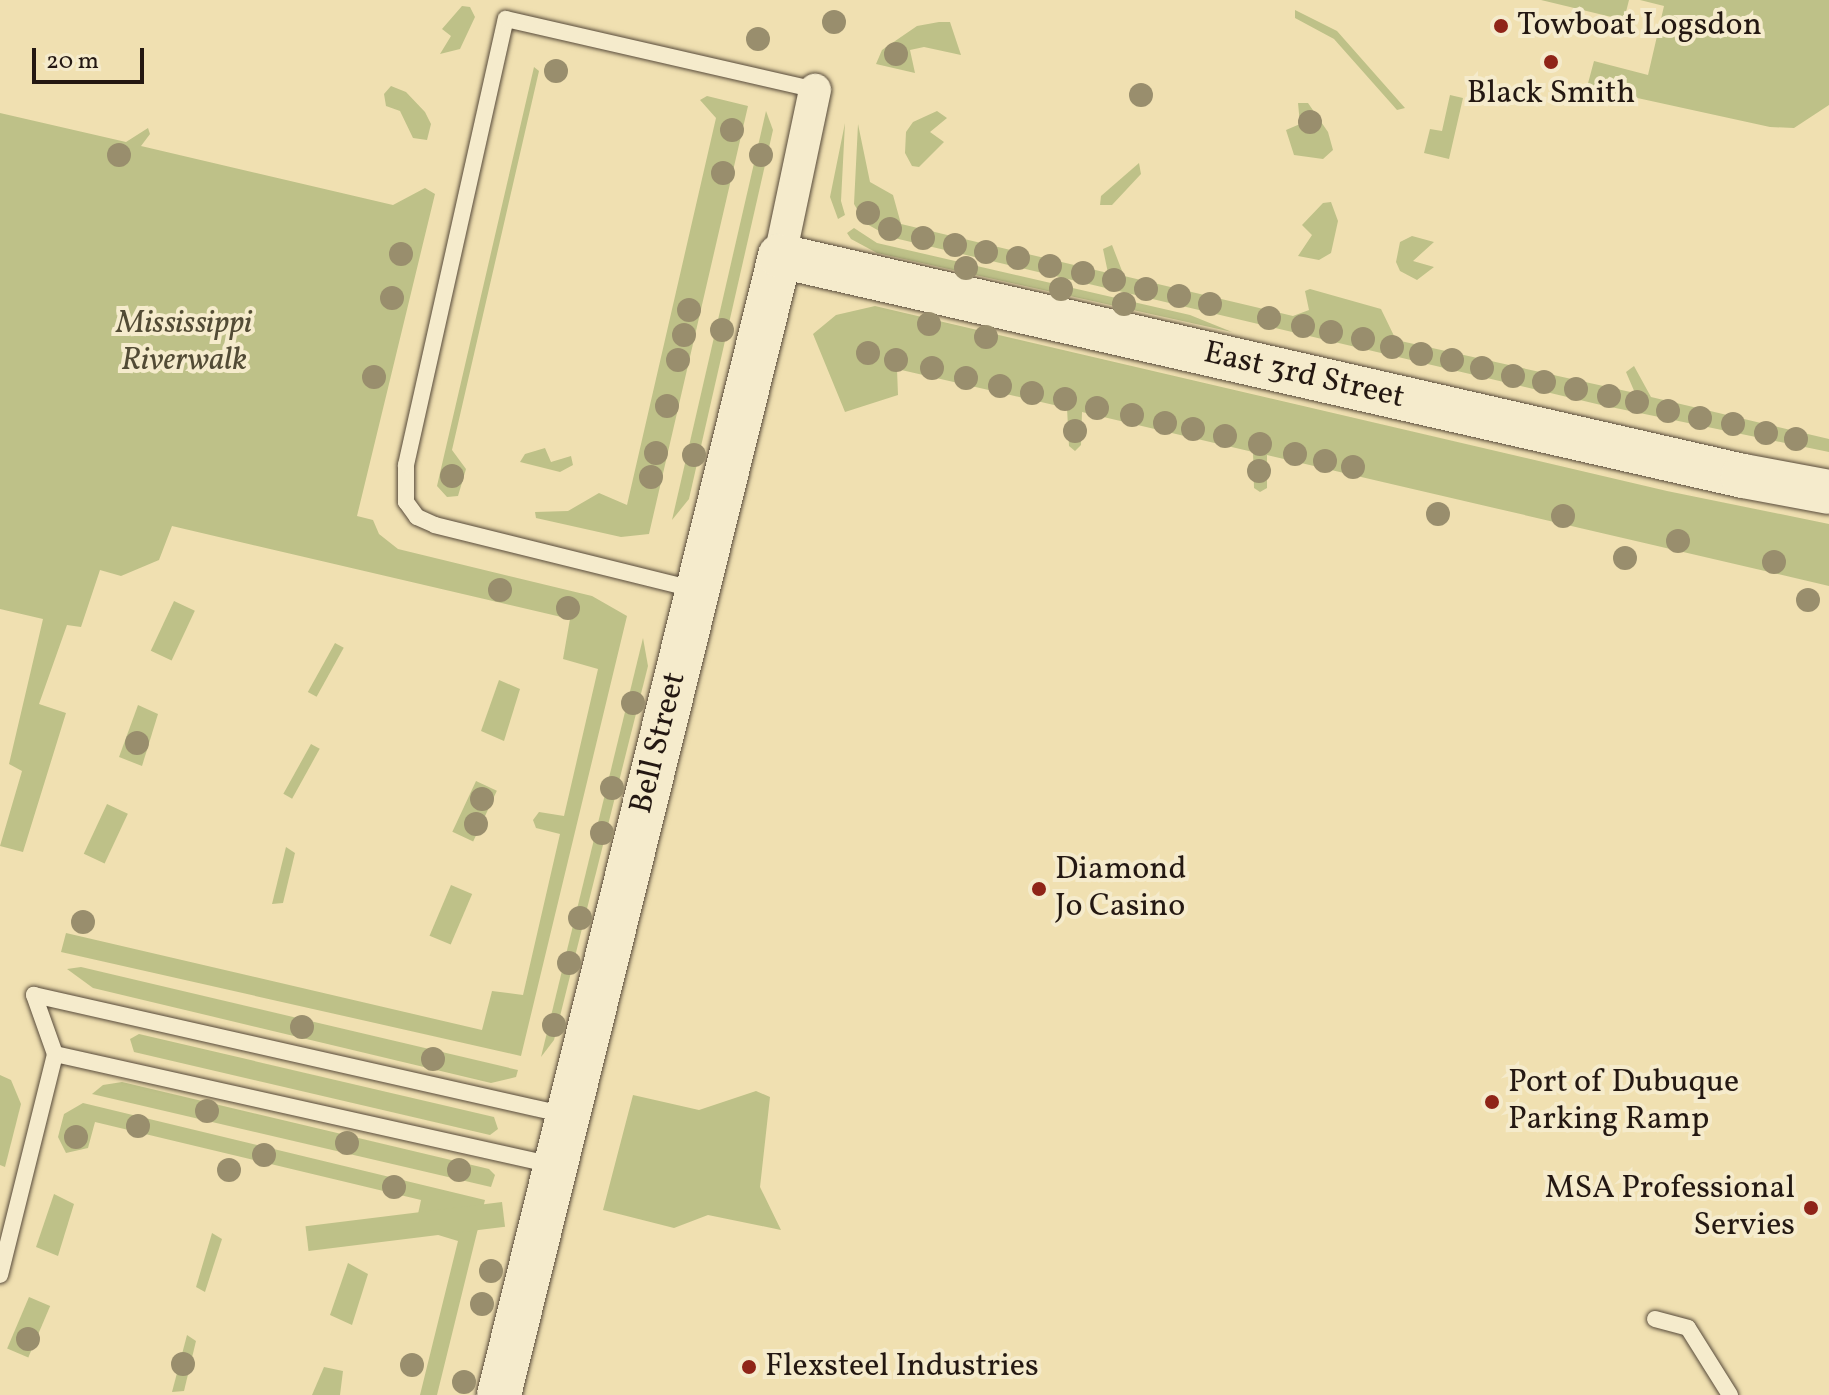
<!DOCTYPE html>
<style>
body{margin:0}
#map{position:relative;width:1829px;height:1395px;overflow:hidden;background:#f0e0b1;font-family:Vollkorn,serif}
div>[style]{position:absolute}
.green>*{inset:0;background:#bec188;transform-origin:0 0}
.roads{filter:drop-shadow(0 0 2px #574a3a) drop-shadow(0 0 2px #574a3a)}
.lane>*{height:16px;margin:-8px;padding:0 8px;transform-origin:8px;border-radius:8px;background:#f5ebcc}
.street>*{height:32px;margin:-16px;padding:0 16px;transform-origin:16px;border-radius:16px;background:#f5ebcc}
.secondary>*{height:44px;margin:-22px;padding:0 22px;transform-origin:22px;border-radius:22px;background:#f5ebcc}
.trees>*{width:24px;height:24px;margin:-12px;border-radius:50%;background:#998e6d}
.dots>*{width:22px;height:22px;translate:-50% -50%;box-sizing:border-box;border:4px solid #f5ebcc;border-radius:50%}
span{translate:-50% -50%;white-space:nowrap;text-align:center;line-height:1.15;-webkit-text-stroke:8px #f5ebcc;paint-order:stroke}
.poi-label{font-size:32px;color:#241812}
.left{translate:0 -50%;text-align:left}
.right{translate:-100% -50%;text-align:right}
.park-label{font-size:32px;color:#524b35;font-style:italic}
.street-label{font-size:32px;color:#241812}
.scale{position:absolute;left:32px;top:48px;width:112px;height:36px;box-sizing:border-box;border:4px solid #241812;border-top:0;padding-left:10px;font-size:24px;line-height:28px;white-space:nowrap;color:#241812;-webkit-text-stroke:6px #f5ebcc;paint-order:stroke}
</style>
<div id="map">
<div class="green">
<div style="clip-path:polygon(1541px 0,1629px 0,1624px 20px)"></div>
<div style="clip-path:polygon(1640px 0,1829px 0,1829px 105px,1794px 128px,1770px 127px,1587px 87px,1594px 61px,1648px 75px,1664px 6px)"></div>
<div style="clip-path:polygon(462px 6px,470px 7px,475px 17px,460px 49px,440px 54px,451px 36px,442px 29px)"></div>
<div style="clip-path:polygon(1295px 10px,1337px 31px,1405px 108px,1397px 110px,1334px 39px,1295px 18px)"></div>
<div style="clip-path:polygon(939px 22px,950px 22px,961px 55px,924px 47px,910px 50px,915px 73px,876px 64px,882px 50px,917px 26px)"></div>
<div style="clip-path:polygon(534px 67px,539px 71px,452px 450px,466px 469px,458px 496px,447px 497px,437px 486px)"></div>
<div style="clip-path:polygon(391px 86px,406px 92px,425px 112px,431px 124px,427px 140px,413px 138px,400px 111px,386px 106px,384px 94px)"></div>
<div style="clip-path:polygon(1450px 95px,1463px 98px,1449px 159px,1424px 153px,1430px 129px,1442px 131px)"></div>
<div style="clip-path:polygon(707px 96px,748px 106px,649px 534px,621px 537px,536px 518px,535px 512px,568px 511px,599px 493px,627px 505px,716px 118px,700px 100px)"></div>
<div style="clip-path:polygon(1298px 103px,1308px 103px,1328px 132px,1333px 150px,1323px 159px,1294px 155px,1286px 130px,1300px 124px)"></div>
<div style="clip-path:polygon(766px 111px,773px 130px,689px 499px,672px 520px)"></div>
<div style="clip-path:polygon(937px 111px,947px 118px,930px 132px,944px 142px,919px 167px,912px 166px,905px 153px,906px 132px,913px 122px)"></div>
<div style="clip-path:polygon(0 113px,126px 142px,148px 128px,150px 134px,141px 146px,393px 205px,425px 188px,435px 194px,357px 516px,373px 520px,379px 534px,398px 549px,592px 596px,627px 616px,521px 1056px,61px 952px,66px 933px,482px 1030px,492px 991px,523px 995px,560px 834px,536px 828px,533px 820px,539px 812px,564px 816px,598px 669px,563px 659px,570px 619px,172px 526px,159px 560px,121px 576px,100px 570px,81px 627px,67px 625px,39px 704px,66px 713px,23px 852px,0 846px,22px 771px,9px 764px,43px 619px,0 609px)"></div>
<div style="clip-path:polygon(845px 123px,841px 201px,845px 215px,838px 219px,830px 197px)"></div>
<div style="clip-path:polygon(858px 124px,870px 182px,893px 195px,901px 224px,1108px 273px,1103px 249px,1112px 245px,1124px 276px,1293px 316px,1309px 310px,1305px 291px,1310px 289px,1381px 309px,1396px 340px,1635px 393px,1626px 372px,1634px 366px,1651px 397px,1829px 439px,1829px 452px,1601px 405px,890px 237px,865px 223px,854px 204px)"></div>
<div style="clip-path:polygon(1139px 163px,1141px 174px,1112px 205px,1100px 205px,1101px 196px)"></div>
<div style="clip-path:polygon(1331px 202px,1338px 221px,1331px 253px,1319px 260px,1298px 256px,1312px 235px,1302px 225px,1323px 203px)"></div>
<div style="clip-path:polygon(854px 228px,877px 243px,1190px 315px,1232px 332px,877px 253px,851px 239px,847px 233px)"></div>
<div style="clip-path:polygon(1412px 236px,1434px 242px,1413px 261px,1434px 267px,1417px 280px,1400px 271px,1396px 262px,1400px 242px)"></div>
<div style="clip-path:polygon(875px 306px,1667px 491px,1829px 524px,1829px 586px,1267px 455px,1267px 488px,1260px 492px,1254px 488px,1253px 452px,1082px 412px,1081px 445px,1075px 451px,1069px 446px,1067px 408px,897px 369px,898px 395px,845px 412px,813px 334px,836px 315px)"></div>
<div style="clip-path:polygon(545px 448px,551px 462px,571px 456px,573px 465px,560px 472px,520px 462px,525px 454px)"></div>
<div style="left:174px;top:601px;width:23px;height:55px;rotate:25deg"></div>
<div style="clip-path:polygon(643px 638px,648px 666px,554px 1040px,541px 1057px)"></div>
<div style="left:335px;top:643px;width:10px;height:56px;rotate:29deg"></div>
<div style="clip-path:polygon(499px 680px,520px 689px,504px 741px,481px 731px)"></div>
<div style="clip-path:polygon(138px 705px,158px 714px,142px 766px,119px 757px)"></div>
<div style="left:311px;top:744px;width:10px;height:57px;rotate:29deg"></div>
<div style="left:476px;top:781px;width:23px;height:56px;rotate:25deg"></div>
<div style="left:107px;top:804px;width:23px;height:55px;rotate:25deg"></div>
<div style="clip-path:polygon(286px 847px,295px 853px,283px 903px,272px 904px)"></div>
<div style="left:451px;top:885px;width:23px;height:55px;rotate:23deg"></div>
<div style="clip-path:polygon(81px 967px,518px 1070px,516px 1077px,491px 1083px,93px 988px,67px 969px)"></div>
<div style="clip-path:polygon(139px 1034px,494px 1117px,498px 1129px,490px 1135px,134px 1052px,130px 1039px)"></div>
<div style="clip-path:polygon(0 1075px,11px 1080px,21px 1104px,5px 1167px,0 1165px)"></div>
<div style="clip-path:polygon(122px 1082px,489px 1169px,495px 1175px,491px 1187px,92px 1094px,103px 1085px)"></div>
<div style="clip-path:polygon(756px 1091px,770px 1097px,760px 1187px,781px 1230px,708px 1215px,674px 1228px,603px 1210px,633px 1095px,699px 1110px)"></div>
<div style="clip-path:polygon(83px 1103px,485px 1200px,437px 1395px,420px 1395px,458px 1241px,415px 1228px,421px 1200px,95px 1122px,88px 1148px,66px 1153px,58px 1137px,64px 1114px)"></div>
<div style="clip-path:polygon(54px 1194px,74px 1204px,58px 1256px,36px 1247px)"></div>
<div style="left:502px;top:1202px;width:25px;height:198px;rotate:83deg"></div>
<div style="clip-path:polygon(212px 1233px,222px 1239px,205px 1292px,196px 1287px)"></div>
<div style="clip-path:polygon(348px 1263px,368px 1274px,352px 1325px,330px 1315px)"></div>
<div style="left:29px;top:1297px;width:23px;height:56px;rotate:23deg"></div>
<div style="clip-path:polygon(187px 1335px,196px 1341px,184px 1391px,172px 1392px)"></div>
<div style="clip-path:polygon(324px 1367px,343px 1371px,340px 1395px,312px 1395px)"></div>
</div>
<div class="roads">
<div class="lane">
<div style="left:697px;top:590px;width:270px;rotate:-166.1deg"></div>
<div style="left:435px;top:525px;width:20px;rotate:-156deg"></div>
<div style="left:417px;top:517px;width:19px;rotate:-126deg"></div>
<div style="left:406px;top:502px;width:37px;rotate:-90deg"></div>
<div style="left:406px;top:465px;width:457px;rotate:-77.4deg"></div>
<div style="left:506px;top:19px;width:317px;rotate:12.9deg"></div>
<div style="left:34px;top:995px;width:545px;rotate:12.71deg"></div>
<div style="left:55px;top:1054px;width:510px;rotate:12.57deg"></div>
<div style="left:0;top:1275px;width:228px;rotate:-76deg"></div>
<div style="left:55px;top:1054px;width:63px;rotate:-109.6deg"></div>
<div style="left:1655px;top:1319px;width:34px;rotate:15deg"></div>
<div style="left:1688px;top:1328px;width:79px;rotate:57.9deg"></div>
</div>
<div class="street">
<div style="left:780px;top:256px;width:170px;rotate:-78.1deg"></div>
</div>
<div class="secondary">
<div style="left:499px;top:1395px;width:1173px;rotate:-76.14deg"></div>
<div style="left:780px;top:256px;width:988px;rotate:12.87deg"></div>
<div style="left:1743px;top:476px;width:87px;rotate:10.5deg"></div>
</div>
</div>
<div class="trees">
<div style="left:834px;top:22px"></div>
<div style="left:758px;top:39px"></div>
<div style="left:896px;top:54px"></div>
<div style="left:556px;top:71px"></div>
<div style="left:1141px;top:95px"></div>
<div style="left:1310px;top:122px"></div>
<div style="left:732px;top:130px"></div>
<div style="left:119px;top:155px"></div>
<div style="left:761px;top:155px"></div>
<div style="left:723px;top:173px"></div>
<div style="left:868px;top:213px"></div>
<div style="left:890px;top:229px"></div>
<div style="left:923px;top:238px"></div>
<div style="left:955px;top:245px"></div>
<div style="left:986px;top:252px"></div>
<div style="left:401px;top:254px"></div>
<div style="left:1018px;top:258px"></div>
<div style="left:1050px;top:266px"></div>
<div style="left:966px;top:268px"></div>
<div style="left:1083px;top:273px"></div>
<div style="left:1114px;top:280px"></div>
<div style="left:1061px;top:289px"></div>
<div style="left:1146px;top:289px"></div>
<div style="left:1179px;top:296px"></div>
<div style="left:392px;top:298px"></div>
<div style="left:1124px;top:304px"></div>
<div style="left:1210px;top:304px"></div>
<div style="left:689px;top:310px"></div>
<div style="left:1269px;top:318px"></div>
<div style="left:929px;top:324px"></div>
<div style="left:1303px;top:326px"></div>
<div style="left:722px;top:330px"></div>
<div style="left:1331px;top:332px"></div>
<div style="left:684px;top:335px"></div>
<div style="left:986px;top:337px"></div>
<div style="left:1363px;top:339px"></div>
<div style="left:1392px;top:347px"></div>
<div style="left:868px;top:353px"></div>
<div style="left:1421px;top:354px"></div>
<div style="left:678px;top:360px"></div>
<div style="left:896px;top:360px"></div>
<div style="left:1452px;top:360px"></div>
<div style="left:932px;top:368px"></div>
<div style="left:1482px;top:368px"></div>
<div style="left:1513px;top:376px"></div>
<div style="left:374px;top:377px"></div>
<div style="left:966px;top:378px"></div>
<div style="left:1544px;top:382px"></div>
<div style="left:1000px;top:386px"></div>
<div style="left:1576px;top:389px"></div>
<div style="left:1032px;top:393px"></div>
<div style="left:1609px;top:396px"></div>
<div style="left:1065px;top:399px"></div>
<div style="left:1637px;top:402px"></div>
<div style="left:667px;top:406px"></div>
<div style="left:1097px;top:408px"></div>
<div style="left:1668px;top:411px"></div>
<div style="left:1132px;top:415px"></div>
<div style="left:1700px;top:418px"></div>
<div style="left:1165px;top:423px"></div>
<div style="left:1733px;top:424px"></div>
<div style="left:1193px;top:429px"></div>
<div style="left:1075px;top:431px"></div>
<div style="left:1766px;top:433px"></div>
<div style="left:1225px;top:436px"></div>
<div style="left:1796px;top:439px"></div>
<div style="left:1260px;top:444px"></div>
<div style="left:656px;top:453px"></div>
<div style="left:1295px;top:454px"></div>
<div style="left:694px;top:455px"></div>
<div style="left:1325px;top:461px"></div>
<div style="left:1353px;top:467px"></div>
<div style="left:1259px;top:471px"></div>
<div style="left:452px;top:476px"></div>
<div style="left:651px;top:477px"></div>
<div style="left:1438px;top:514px"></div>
<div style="left:1563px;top:516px"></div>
<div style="left:1678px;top:541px"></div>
<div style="left:1625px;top:558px"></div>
<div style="left:1774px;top:562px"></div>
<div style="left:500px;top:590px"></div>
<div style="left:1808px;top:600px"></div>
<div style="left:568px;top:608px"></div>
<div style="left:633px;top:703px"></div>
<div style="left:137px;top:743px"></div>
<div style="left:612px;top:788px"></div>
<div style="left:482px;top:799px"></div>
<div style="left:476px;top:824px"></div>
<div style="left:602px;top:833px"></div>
<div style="left:580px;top:918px"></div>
<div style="left:83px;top:922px"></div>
<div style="left:569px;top:963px"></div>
<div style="left:554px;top:1025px"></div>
<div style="left:302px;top:1027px"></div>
<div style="left:433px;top:1059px"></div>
<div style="left:207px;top:1111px"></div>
<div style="left:138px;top:1126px"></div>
<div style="left:76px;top:1137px"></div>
<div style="left:347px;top:1143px"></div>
<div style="left:264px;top:1155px"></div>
<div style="left:229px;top:1170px"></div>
<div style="left:459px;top:1170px"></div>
<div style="left:394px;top:1187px"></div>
<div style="left:491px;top:1271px"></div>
<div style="left:482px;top:1304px"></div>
<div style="left:28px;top:1339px"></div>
<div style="left:183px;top:1364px"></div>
<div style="left:412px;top:1365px"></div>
<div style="left:464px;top:1382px"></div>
</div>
<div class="dots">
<div style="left:1501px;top:26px;background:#8f2418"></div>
<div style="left:1551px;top:62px;background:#8f2418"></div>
<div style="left:1039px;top:889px;background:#8f2418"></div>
<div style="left:1492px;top:1102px;background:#8f2418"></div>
<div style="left:1811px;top:1208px;background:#8f2418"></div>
<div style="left:749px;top:1367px;background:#8f2418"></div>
</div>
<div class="poi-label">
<span class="left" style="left:1517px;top:26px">Towboat Logsdon</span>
<span style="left:1551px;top:94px">Black Smith</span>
<span class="left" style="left:1055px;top:889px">Diamond<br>Jo Casino</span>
<span class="left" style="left:1508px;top:1102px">Port of Dubuque<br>Parking Ramp</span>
<span class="right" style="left:1795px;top:1208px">MSA Professional<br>Servies</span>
<span class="left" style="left:765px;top:1367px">Flexsteel Industries</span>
</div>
<div class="park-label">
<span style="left:184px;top:343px">Mississippi<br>Riverwalk</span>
</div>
<div class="street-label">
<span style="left:1304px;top:376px;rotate:13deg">East 3rd Street</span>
<span style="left:659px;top:743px;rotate:-76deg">Bell Street</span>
</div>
<div class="scale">20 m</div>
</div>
